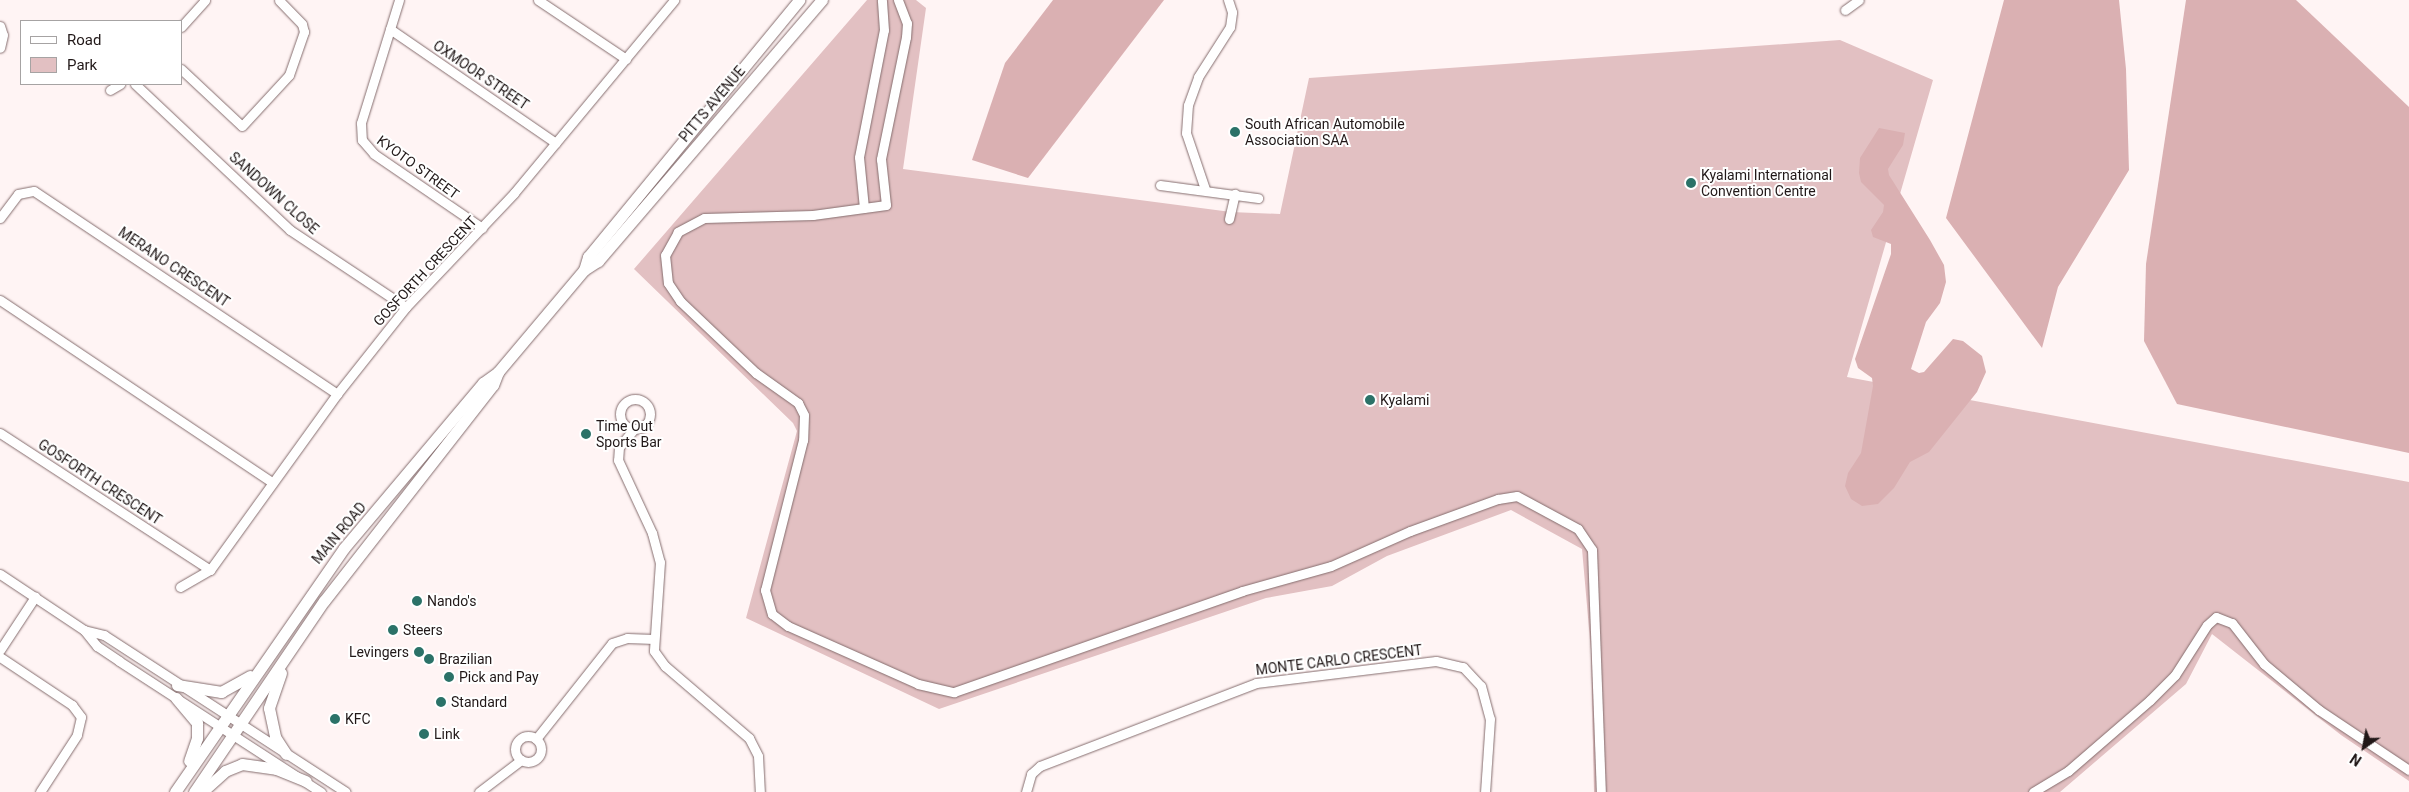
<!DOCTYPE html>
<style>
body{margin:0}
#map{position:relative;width:2409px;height:792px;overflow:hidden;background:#fff4f4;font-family:Roboto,sans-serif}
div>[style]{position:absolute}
.green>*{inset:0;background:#e2c0c2}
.forest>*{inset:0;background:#dab0b2}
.roads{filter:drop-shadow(0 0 1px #856d6e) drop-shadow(0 0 1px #856d6e)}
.minor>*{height:9px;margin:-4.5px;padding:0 4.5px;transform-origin:4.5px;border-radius:4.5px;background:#fff}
.minor>.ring{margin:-4.5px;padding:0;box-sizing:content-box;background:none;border:9px solid #fff;border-radius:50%}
.major>*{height:11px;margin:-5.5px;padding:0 5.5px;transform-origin:5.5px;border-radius:5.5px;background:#fff}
.dots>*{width:14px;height:14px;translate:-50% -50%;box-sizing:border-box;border:2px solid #fff;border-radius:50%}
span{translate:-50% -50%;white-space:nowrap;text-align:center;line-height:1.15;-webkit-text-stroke:4px #fff;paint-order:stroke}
.street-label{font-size:14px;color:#211818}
.poi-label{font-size:14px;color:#211818}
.left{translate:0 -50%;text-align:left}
.right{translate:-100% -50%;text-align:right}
.legend{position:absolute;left:20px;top:20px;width:162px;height:65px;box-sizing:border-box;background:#fff;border:1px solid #a6a3a3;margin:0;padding:6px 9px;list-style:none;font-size:15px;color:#211818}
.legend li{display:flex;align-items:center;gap:10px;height:25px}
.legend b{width:25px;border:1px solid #a6a3a3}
.north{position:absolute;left:2339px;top:722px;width:50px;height:50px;-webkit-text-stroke:4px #fff;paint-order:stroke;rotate:213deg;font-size:14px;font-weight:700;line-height:20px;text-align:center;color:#211818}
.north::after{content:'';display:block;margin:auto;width:18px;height:22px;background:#211818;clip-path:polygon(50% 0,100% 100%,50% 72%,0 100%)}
</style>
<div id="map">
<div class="green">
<div style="clip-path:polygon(867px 0,916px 0,926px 8px,903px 169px,1231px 212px,1280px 214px,1309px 78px,1840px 40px,1933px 80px,1847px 377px,2409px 482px,2409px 781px,2341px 735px,2212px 634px,2186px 684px,2060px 792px,1594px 792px,1591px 651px,1582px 549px,1511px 510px,1387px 556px,1332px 586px,1266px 598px,939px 709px,746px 618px,797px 431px,793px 423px,634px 269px)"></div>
</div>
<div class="forest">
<div style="clip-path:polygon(1053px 0,1164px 0,1028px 178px,972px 160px,1005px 63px)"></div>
<div style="clip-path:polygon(2004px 0,2119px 0,2126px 69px,2129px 170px,2058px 287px,2042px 348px,1946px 218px)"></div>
<div style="clip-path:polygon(2186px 0,2296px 0,2409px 107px,2409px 453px,2177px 404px,2144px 341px,2146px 264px)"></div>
<div style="clip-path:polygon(1879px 128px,1905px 133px,1903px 145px,1888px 169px,1889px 175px,1930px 240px,1944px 265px,1946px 282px,1940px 303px,1926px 322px,1911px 369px,1919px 373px,1924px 372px,1953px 339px,1963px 341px,1982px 356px,1986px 372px,1977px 392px,1929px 452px,1910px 462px,1894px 488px,1878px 504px,1862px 506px,1851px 499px,1845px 486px,1848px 473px,1861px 453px,1873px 386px,1872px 378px,1858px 368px,1855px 359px,1891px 254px,1891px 244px,1873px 237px,1871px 230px,1883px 212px,1884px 205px,1861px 182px,1859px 173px,1860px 158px)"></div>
</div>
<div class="roads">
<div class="minor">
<div style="left:399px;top:0;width:129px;rotate:107.2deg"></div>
<div style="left:361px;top:123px;width:17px;rotate:87deg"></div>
<div style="left:362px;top:140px;width:18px;rotate:49deg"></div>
<div style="left:374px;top:154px;width:131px;rotate:34.4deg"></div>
<div style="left:538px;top:0;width:106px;rotate:33.8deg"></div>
<div style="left:898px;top:0;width:25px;rotate:69deg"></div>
<div style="left:907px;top:23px;width:14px;rotate:94deg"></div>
<div style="left:906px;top:37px;width:125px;rotate:101.6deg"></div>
<div style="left:881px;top:159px;width:46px;rotate:83.8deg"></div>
<div style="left:886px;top:205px;width:74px;rotate:172.2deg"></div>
<div style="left:813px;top:215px;width:109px;rotate:178.4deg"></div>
<div style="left:704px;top:218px;width:30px;rotate:152deg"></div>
<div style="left:678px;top:232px;width:26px;rotate:119deg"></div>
<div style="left:665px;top:255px;width:28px;rotate:84deg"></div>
<div style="left:668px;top:283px;width:22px;rotate:56deg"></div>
<div style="left:680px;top:301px;width:105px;rotate:43.5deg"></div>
<div style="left:756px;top:373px;width:52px;rotate:35.5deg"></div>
<div style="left:798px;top:403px;width:13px;rotate:63deg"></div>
<div style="left:804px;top:415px;width:25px;rotate:92deg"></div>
<div style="left:803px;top:440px;width:155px;rotate:104.2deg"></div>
<div style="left:765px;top:590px;width:25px;rotate:74deg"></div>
<div style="left:772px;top:614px;width:20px;rotate:37deg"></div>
<div style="left:788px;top:626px;width:142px;rotate:24deg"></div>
<div style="left:918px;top:684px;width:37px;rotate:13deg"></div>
<div style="left:954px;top:692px;width:305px;rotate:-19.3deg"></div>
<div style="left:1242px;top:591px;width:92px;rotate:-15.7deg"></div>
<div style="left:1331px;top:566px;width:86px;rotate:-23.9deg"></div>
<div style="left:1410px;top:531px;width:94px;rotate:-20deg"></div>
<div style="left:1498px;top:499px;width:19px;rotate:-9deg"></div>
<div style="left:1517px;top:496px;width:69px;rotate:28.4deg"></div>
<div style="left:1578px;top:529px;width:25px;rotate:56deg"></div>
<div style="left:1592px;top:550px;width:242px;rotate:87.9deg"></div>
<div style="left:1845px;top:10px;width:17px;rotate:-36deg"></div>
<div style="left:0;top:26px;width:9px;rotate:72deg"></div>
<div style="left:3px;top:35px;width:13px;rotate:103deg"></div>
<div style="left:181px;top:27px;width:36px;rotate:-48deg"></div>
<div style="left:390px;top:29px;width:201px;rotate:34.5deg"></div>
<div style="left:181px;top:69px;width:83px;rotate:43.1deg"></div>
<div style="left:242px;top:126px;width:69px;rotate:-47.3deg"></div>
<div style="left:289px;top:75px;width:46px;rotate:-70.8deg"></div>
<div style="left:304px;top:32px;width:8px;rotate:-104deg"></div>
<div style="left:302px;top:24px;width:33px;rotate:-134deg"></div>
<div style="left:135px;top:84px;width:213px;rotate:43.3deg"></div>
<div style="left:290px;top:230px;width:139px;rotate:33.6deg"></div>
<div style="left:110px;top:90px;width:12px;rotate:-31deg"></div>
<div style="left:1160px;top:185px;width:99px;rotate:7.6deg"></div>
<div style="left:1205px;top:189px;width:59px;rotate:-108.7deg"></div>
<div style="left:1186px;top:133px;width:28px;rotate:-86deg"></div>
<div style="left:1188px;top:105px;width:30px;rotate:-70deg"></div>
<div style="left:1198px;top:77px;width:59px;rotate:-57.4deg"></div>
<div style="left:1230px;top:27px;width:15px;rotate:-82deg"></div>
<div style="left:1232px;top:12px;width:13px;rotate:-108deg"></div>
<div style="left:864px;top:208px;width:51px;rotate:-95.6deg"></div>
<div style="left:859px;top:157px;width:129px;rotate:-78.9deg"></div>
<div style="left:884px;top:30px;width:30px;rotate:-94deg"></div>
<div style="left:0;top:218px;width:30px;rotate:-53deg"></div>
<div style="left:18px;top:194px;width:16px;rotate:-11deg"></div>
<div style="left:34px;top:191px;width:365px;rotate:33.8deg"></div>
<div style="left:1229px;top:219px;width:26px;rotate:-77deg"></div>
<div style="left:0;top:300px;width:327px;rotate:33.8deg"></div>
<div class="ring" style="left:620px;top:399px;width:21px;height:21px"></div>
<div style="left:634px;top:429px;width:23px;rotate:130deg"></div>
<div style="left:619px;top:447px;width:13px;rotate:94deg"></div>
<div style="left:618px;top:460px;width:81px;rotate:65deg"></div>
<div style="left:652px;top:533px;width:30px;rotate:75deg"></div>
<div style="left:660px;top:562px;width:89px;rotate:93.9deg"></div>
<div style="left:654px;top:651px;width:19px;rotate:54deg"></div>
<div style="left:665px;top:666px;width:111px;rotate:40.6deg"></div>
<div style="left:749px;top:738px;width:20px;rotate:63deg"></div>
<div style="left:758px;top:756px;width:36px;rotate:87deg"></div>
<div style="left:0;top:433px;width:251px;rotate:33.1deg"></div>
<div style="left:0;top:574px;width:101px;rotate:33.7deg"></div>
<div style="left:84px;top:630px;width:21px;rotate:51deg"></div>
<div style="left:97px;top:646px;width:27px;rotate:34deg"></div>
<div style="left:119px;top:661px;width:241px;rotate:33deg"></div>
<div style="left:180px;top:587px;width:34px;rotate:-30deg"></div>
<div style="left:210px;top:570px;width:217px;rotate:-54.2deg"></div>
<div style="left:337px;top:394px;width:111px;rotate:-51.6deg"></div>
<div style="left:406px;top:307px;width:157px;rotate:-46.5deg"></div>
<div style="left:514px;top:193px;width:251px;rotate:-50.3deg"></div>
<div style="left:84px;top:630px;width:21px;rotate:14deg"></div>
<div style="left:104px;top:635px;width:288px;rotate:33deg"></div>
<div style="left:0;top:650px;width:64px;rotate:-56.6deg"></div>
<div style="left:0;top:657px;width:87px;rotate:33.7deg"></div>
<div style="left:72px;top:705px;width:15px;rotate:53deg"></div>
<div style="left:81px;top:717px;width:18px;rotate:103deg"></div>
<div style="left:77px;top:735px;width:68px;rotate:123deg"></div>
<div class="ring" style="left:515px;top:736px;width:17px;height:17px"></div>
<div style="left:536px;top:739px;width:122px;rotate:-51.6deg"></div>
<div style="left:612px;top:643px;width:16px;rotate:-18deg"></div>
<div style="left:627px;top:638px;width:27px;rotate:2deg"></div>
<div style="left:479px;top:792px;width:53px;rotate:-37.3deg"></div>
<div style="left:1026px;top:792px;width:19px;rotate:-74deg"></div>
<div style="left:1031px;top:774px;width:12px;rotate:-42deg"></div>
<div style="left:1040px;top:766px;width:231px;rotate:-21deg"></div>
<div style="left:1256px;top:683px;width:181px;rotate:-7deg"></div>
<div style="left:1436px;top:661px;width:28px;rotate:13deg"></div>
<div style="left:1463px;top:667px;width:26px;rotate:47deg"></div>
<div style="left:1481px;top:686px;width:34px;rotate:75deg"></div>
<div style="left:1490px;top:719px;width:73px;rotate:93.9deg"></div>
<div style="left:2033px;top:792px;width:41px;rotate:-31deg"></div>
<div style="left:2068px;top:771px;width:108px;rotate:-40.9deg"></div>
<div style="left:2150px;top:700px;width:35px;rotate:-45deg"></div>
<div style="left:2175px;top:675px;width:59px;rotate:-57.4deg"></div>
<div style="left:2207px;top:625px;width:12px;rotate:-42deg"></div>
<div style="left:2216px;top:617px;width:17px;rotate:21deg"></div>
<div style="left:2232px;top:623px;width:52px;rotate:52deg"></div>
<div style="left:2264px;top:664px;width:72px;rotate:39.9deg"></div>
<div style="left:2319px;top:710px;width:108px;rotate:33.7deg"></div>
</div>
<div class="major">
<div style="left:584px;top:270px;width:14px;rotate:-73deg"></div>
<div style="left:588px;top:257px;width:333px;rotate:-50.6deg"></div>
<div style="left:281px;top:673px;width:37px;rotate:109deg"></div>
<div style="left:269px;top:708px;width:30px;rotate:78deg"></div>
<div style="left:275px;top:737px;width:20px;rotate:57deg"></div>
<div style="left:177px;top:685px;width:45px;rotate:9deg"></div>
<div style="left:221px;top:692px;width:33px;rotate:-29deg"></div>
<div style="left:176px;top:698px;width:33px;rotate:50deg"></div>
<div style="left:197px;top:723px;width:15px;rotate:90deg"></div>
<div style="left:197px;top:738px;width:24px;rotate:109deg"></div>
<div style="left:175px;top:792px;width:297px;rotate:-55.3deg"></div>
<div style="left:344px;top:548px;width:216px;rotate:-49.9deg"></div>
<div style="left:483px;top:383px;width:19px;rotate:-36deg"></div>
<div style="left:498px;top:372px;width:133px;rotate:-49.9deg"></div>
<div style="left:584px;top:270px;width:17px;rotate:-33deg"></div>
<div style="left:598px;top:261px;width:344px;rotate:-49.4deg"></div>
<div style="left:194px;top:792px;width:231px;rotate:-55.8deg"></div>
<div style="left:324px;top:601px;width:274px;rotate:-52deg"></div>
<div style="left:493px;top:385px;width:14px;rotate:-69deg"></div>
<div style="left:202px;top:792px;width:31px;rotate:-42deg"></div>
<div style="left:225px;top:771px;width:18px;rotate:-22deg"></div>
<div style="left:242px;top:764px;width:34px;rotate:8deg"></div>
<div style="left:276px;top:769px;width:32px;rotate:22deg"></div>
</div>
</div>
<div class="dots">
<div style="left:1235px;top:132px;background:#2b7268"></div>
<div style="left:1691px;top:183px;background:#2b7268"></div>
<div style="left:1370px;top:400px;background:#2b7268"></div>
<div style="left:586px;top:434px;background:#2b7268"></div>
<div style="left:417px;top:601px;background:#2b7268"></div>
<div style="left:393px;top:630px;background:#2b7268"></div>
<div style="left:419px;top:652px;background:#2b7268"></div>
<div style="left:429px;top:659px;background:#2b7268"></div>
<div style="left:449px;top:677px;background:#2b7268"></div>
<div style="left:441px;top:702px;background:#2b7268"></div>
<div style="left:335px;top:719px;background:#2b7268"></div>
<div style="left:424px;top:734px;background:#2b7268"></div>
</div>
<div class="street-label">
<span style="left:481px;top:75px;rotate:34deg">OXMOOR STREET</span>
<span style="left:712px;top:104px;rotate:-50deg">PITTS AVENUE</span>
<span style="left:418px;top:167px;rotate:36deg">KYOTO STREET</span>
<span style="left:274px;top:193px;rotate:42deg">SANDOWN CLOSE</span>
<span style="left:174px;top:267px;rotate:34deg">MERANO CRESCENT</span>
<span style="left:425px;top:271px;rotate:-47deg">GOSFORTH CRESCENT</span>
<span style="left:100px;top:482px;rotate:33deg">GOSFORTH CRESCENT</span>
<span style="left:339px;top:533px;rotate:-50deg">MAIN ROAD</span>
<span style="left:1339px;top:660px;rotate:-7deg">MONTE CARLO CRESCENT</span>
</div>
<div class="poi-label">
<span class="left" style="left:1245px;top:132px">South African Automobile<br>Association SAA</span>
<span class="left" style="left:1701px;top:183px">Kyalami International<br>Convention Centre</span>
<span class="left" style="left:1380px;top:400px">Kyalami</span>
<span class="left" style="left:596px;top:434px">Time Out<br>Sports Bar</span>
<span class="left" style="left:427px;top:601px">Nando's</span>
<span class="left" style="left:403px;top:630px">Steers</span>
<span class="right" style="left:409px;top:652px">Levingers</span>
<span class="left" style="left:439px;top:659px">Brazilian</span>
<span class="left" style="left:459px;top:677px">Pick and Pay</span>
<span class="left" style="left:451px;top:702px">Standard</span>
<span class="left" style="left:345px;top:719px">KFC</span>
<span class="left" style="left:434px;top:734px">Link</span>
</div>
<ul class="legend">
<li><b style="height:6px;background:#fff"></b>Road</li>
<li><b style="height:14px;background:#e2c0c2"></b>Park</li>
</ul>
<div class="north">N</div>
</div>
